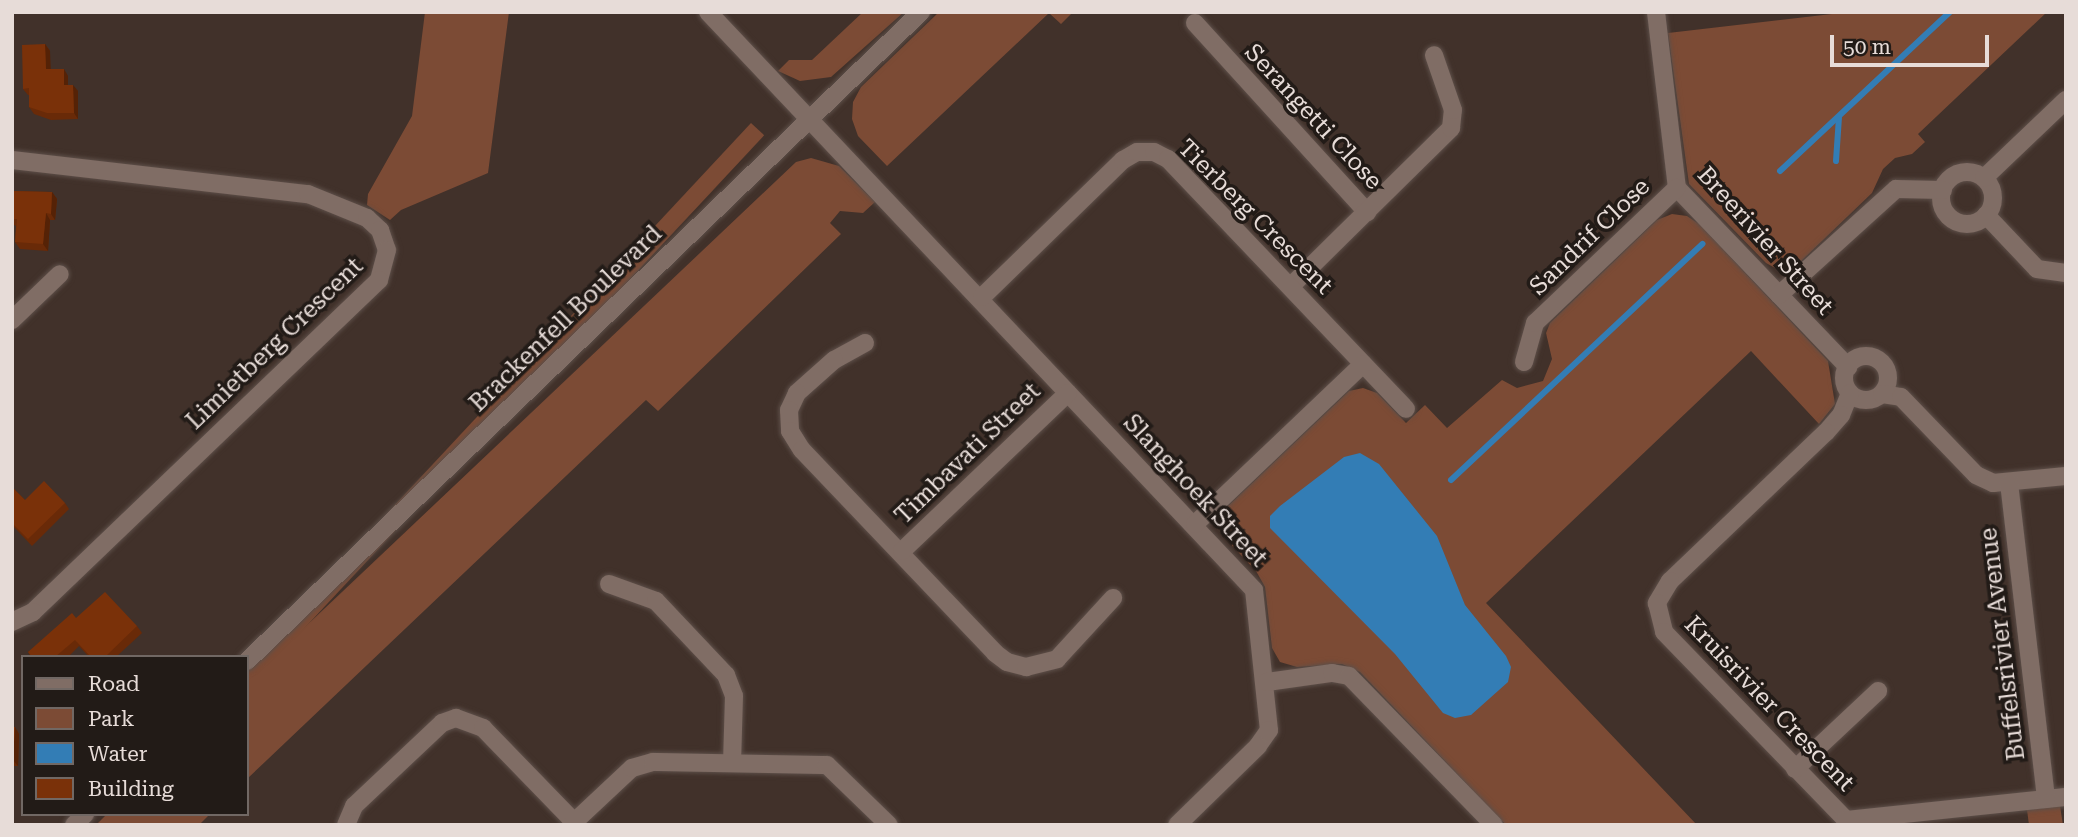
<!DOCTYPE html>
<style>
body{margin:0}
#map{position:relative;width:2078px;height:837px;overflow:hidden;background:#41312a;font-family:"Roboto Serif",serif}
div>[style]{position:absolute}
.green>*{inset:0;background:#7c4b35;transform-origin:0 0}
.water>*{inset:0;background:#337db5}
.stream>*{height:6px;margin:-3px;padding:0 3px;transform-origin:3px;border-radius:3px;background:#337db5}
.roads{filter:drop-shadow(0 0 2px #5d4f49) drop-shadow(0 0 2px #5d4f49)}
.street>*{height:18px;margin:-9px;padding:0 9px;transform-origin:9px;border-radius:9px;background:#806d65}
.street>.ring{margin:-9px;padding:0;box-sizing:content-box;background:none;border:18px solid #806d65;border-radius:50%}
.secondary>*{height:18px;margin:-9px;padding:0 9px;transform-origin:9px;border-radius:9px;background:#806d65}
.wall>*{inset:0;background:#692a08}
.shaded-wall>*{inset:0;background:#552206}
.building>*{inset:0;background:#7a3109}
span{translate:-50% -50%;white-space:nowrap;text-align:center;line-height:1.15;-webkit-text-stroke:7px #221b17;paint-order:stroke}
.street-label{font-size:24px;color:#e7dcd8}
.frame{position:absolute;inset:0;border:14px solid #e7dcd8;pointer-events:none}
.legend{position:absolute;left:21px;top:655px;width:228px;height:161px;box-sizing:border-box;background:#221b17;border:2px solid #716864;margin:0;padding:9px 12px;list-style:none;font-size:21px;color:#e7dcd8}
.legend li{display:flex;align-items:center;gap:14px;height:35px}
.legend b{width:35px;border:2px solid #716864}
.scale{position:absolute;left:1830px;top:35px;width:159px;height:32px;box-sizing:border-box;border:4px solid #e7dcd8;border-top:0;padding-left:9px;font-size:21px;line-height:24px;white-space:nowrap;color:#e7dcd8;-webkit-text-stroke:5px #221b17;paint-order:stroke}
</style>
<div id="map">
<div class="green">
<div style="clip-path:polygon(425px 12px,509px 12px,488px 173px,401px 210px,390px 220px,367px 205px,368px 194px,412px 116px)"></div>
<div style="clip-path:polygon(863px 12px,904px 12px,831px 77px,800px 81px,778px 71px,789px 60px,812px 60px)"></div>
<div style="clip-path:polygon(939px 12px,1073px 12px,1061px 24px,1049px 13px,887px 166px,858px 136px,852px 119px,853px 102px,861px 87px)"></div>
<div style="clip-path:polygon(1849px 12px,2047px 12px,1918px 134px,1925px 142px,1912px 154px,1895px 158px,1883px 169px,1872px 193px,1797px 265px,1777px 269px,1766px 263px,1689px 184px,1668px 33px)"></div>
<div style="left:751px;top:123px;width:18px;height:775px;rotate:43deg"></div>
<div style="clip-path:polygon(811px 158px,839px 166px,875px 202px,863px 213px,840px 211px,830px 223px,841px 234px,658px 411px,646px 400px,247px 779px,247px 682px,796px 162px)"></div>
<div style="clip-path:polygon(1672px 214px,1687px 216px,1699px 224px,1828px 361px,1835px 404px,1819px 424px,1751px 351px,1486px 603px,1697px 825px,1506px 825px,1360px 672px,1342px 664px,1297px 667px,1280px 662px,1272px 648px,1265px 587px,1256px 571px,1223px 536px,1221px 518px,1227px 507px,1349px 391px,1363px 388px,1377px 393px,1406px 423px,1425px 405px,1447px 428px,1502px 380px,1517px 388px,1543px 381px,1552px 359px,1546px 333px,1550px 323px,1657px 220px)"></div>
<div style="clip-path:polygon(2060px 806px,2063px 825px,2029px 825px,2027px 810px)"></div>
<div style="clip-path:polygon(107px 814px,210px 814px,199px 825px,96px 825px)"></div>
</div>
<div class="water">
<div style="clip-path:polygon(1360px 453px,1379px 464px,1437px 536px,1465px 605px,1506px 656px,1511px 667px,1508px 682px,1471px 715px,1455px 718px,1443px 713px,1395px 654px,1270px 528px,1270px 516px,1280px 506px,1344px 457px)"></div>
</div>
<div class="stream">
<div style="left:1836px;top:161px;width:44px;rotate:-86.1deg"></div>
<div style="left:1780px;top:171px;width:233px;rotate:-43.1deg"></div>
<div style="left:1451px;top:480px;width:345px;rotate:-43.2deg"></div>
</div>
<div class="roads">
<div class="street">
<div style="left:708px;top:12px;width:795px;rotate:46.63deg"></div>
<div style="left:1254px;top:590px;width:141px;rotate:83.9deg"></div>
<div style="left:1269px;top:730px;width:19px;rotate:125deg"></div>
<div style="left:1258px;top:746px;width:113px;rotate:135.7deg"></div>
<div style="left:1656px;top:12px;width:177px;rotate:83.2deg"></div>
<div style="left:1677px;top:188px;width:248px;rotate:46.3deg"></div>
<div style="left:1195px;top:23px;width:256px;rotate:47.7deg"></div>
<div style="left:12px;top:160px;width:298px;rotate:6.6deg"></div>
<div style="left:308px;top:194px;width:64px;rotate:22.1deg"></div>
<div style="left:367px;top:218px;width:18px;rotate:43deg"></div>
<div style="left:380px;top:230px;width:21px;rotate:71deg"></div>
<div style="left:387px;top:250px;width:31px;rotate:105deg"></div>
<div style="left:379px;top:280px;width:480px;rotate:136.2deg"></div>
<div style="left:33px;top:612px;width:23px;rotate:155deg"></div>
<div class="ring" style="left:1941px;top:172px;width:34px;height:34px"></div>
<div style="left:1984px;top:178px;width:113px;rotate:-43.6deg"></div>
<div style="left:1986px;top:215px;width:74px;rotate:46.6deg"></div>
<div style="left:2037px;top:269px;width:29px;rotate:8deg"></div>
<div style="left:1291px;top:286px;width:225px;rotate:-44.6deg"></div>
<div style="left:1451px;top:128px;width:18px;rotate:-84deg"></div>
<div style="left:1453px;top:110px;width:58px;rotate:-109.1deg"></div>
<div style="left:1779px;top:295px;width:158px;rotate:-42.2deg"></div>
<div style="left:1896px;top:189px;width:47px;rotate:1.2deg"></div>
<div style="left:982px;top:297px;width:197px;rotate:-44.2deg"></div>
<div style="left:1123px;top:160px;width:16px;rotate:-30deg"></div>
<div style="left:1137px;top:152px;width:17px"></div>
<div style="left:1154px;top:152px;width:16px;rotate:27deg"></div>
<div style="left:1168px;top:159px;width:345px;rotate:46.4deg"></div>
<div style="left:12px;top:320px;width:66px;rotate:-43.8deg"></div>
<div style="left:865px;top:343px;width:35px;rotate:151deg"></div>
<div style="left:834px;top:360px;width:50px;rotate:138.3deg"></div>
<div style="left:797px;top:393px;width:19px;rotate:115deg"></div>
<div style="left:789px;top:410px;width:21px;rotate:87deg"></div>
<div style="left:790px;top:431px;width:22px;rotate:58deg"></div>
<div style="left:802px;top:450px;width:280px;rotate:46.4deg"></div>
<div style="left:995px;top:653px;width:15px;rotate:37deg"></div>
<div style="left:1007px;top:662px;width:20px;rotate:15deg"></div>
<div style="left:1026px;top:667px;width:32px;rotate:-14deg"></div>
<div style="left:1057px;top:659px;width:83px;rotate:-47.4deg"></div>
<div class="ring" style="left:1844px;top:356px;width:26px;height:26px"></div>
<div style="left:1524px;top:362px;width:41px;rotate:-74.2deg"></div>
<div style="left:1535px;top:323px;width:196px;rotate:-43.6deg"></div>
<div style="left:1850px;top:393px;width:24px;rotate:112deg"></div>
<div style="left:1841px;top:415px;width:23px;rotate:131deg"></div>
<div style="left:1826px;top:432px;width:216px;rotate:136.3deg"></div>
<div style="left:1670px;top:581px;width:26px;rotate:121deg"></div>
<div style="left:1657px;top:603px;width:30px;rotate:76deg"></div>
<div style="left:1664px;top:632px;width:262px;rotate:45.9deg"></div>
<div style="left:1846px;top:820px;width:221px;rotate:-6deg"></div>
<div style="left:1882px;top:394px;width:19px;rotate:9deg"></div>
<div style="left:1901px;top:397px;width:108px;rotate:46.1deg"></div>
<div style="left:1976px;top:475px;width:19px;rotate:25deg"></div>
<div style="left:1993px;top:483px;width:73px;rotate:-5.5deg"></div>
<div style="left:2009px;top:483px;width:318px;rotate:83.3deg"></div>
<div style="left:1195px;top:524px;width:232px;rotate:-43.6deg"></div>
<div style="left:902px;top:551px;width:229px;rotate:-43.6deg"></div>
<div style="left:609px;top:584px;width:50px;rotate:19.9deg"></div>
<div style="left:656px;top:601px;width:102px;rotate:46.6deg"></div>
<div style="left:726px;top:675px;width:22px;rotate:69deg"></div>
<div style="left:734px;top:696px;width:67px;rotate:91.7deg"></div>
<div style="left:1267px;top:682px;width:66px;rotate:-7.9deg"></div>
<div style="left:1332px;top:673px;width:17px;rotate:10deg"></div>
<div style="left:1349px;top:676px;width:208px;rotate:45.8deg"></div>
<div style="left:1795px;top:769px;width:114px;rotate:-43.2deg"></div>
<div style="left:346px;top:825px;width:21px;rotate:-67deg"></div>
<div style="left:354px;top:806px;width:121px;rotate:-43.3deg"></div>
<div style="left:442px;top:723px;width:15px;rotate:-20deg"></div>
<div style="left:456px;top:718px;width:29px;rotate:20deg"></div>
<div style="left:483px;top:728px;width:131px;rotate:45.9deg"></div>
<div style="left:571px;top:825px;width:83px;rotate:-43.1deg"></div>
<div style="left:632px;top:768px;width:22px;rotate:-16deg"></div>
<div style="left:653px;top:762px;width:174px;rotate:1deg"></div>
<div style="left:827px;top:765px;width:86px;rotate:44.1deg"></div>
</div>
<div class="secondary">
<div style="left:247px;top:661px;width:936px;rotate:-43.92deg"></div>
<div style="left:74px;top:825px;width:16px;rotate:-45deg"></div>
</div>
</div>
<div class="wall">
<div style="clip-path:polygon(45px 44px,50px 51px,50px 69px,68px 76px,68px 85px,78px 91px,78px 119px,51px 120px,34px 114px,29px 107px,29px 95px,28px 95px,23px 89px)"></div>
<div style="clip-path:polygon(12px 191px,52px 192px,57px 199px,55px 220px,50px 220px,48px 251px,20px 249px,15px 242px,16px 226px,14px 225px,12px 223px)"></div>
<div style="clip-path:polygon(12px 487px,25px 500px,65px 503px,69px 509px,32px 546px,12px 525px)"></div>
<div style="clip-path:polygon(76px 618px,137px 626px,142px 633px,116px 657px,89px 657px,79px 646px,68px 657px,31px 657px,28px 652px)"></div>
<div style="clip-path:polygon(12px 727px,15px 727px,19px 734px,18px 766px,12px 766px)"></div>
</div>
<div class="shaded-wall">
<div style="clip-path:polygon(45px 44px,50px 51px,51px 76px,46px 69px)"></div>
<div style="clip-path:polygon(64px 69px,68px 76px,68px 91px,64px 85px)"></div>
<div style="clip-path:polygon(73px 85px,78px 91px,78px 119px,74px 113px)"></div>
<div style="clip-path:polygon(52px 192px,57px 199px,55px 220px,51px 214px)"></div>
<div style="clip-path:polygon(46px 213px,50px 220px,48px 251px,43px 244px)"></div>
<div style="clip-path:polygon(15px 727px,19px 734px,18px 766px,13px 760px)"></div>
</div>
<div class="building">
<div style="clip-path:polygon(45px 44px,46px 69px,64px 69px,64px 85px,73px 85px,74px 113px,47px 113px,29px 107px,29px 88px,23px 89px,22px 45px)"></div>
<div style="clip-path:polygon(12px 191px,52px 192px,51px 214px,46px 213px,43px 244px,15px 242px,17px 219px,12px 219px)"></div>
<div style="clip-path:polygon(44px 481px,65px 503px,28px 539px,12px 523px,12px 487px,25px 500px)"></div>
<div style="clip-path:polygon(105px 592px,137px 626px,105px 657px,91px 657px,75px 640px,55px 657px,32px 657px,28px 652px,72px 613px,76px 618px)"></div>
<div style="clip-path:polygon(12px 727px,15px 727px,13px 760px,12px 760px)"></div>
</div>
<div class="street-label">
<span style="left:1313px;top:117px;rotate:47deg">Serangetti Close</span>
<span style="left:1255px;top:217px;rotate:45deg">Tierberg Crescent</span>
<span style="left:1590px;top:237px;rotate:-44deg">Sandrif Close</span>
<span style="left:1765px;top:241px;rotate:48deg">Breerivier Street</span>
<span style="left:566px;top:319px;rotate:-44deg">Brackenfell Boulevard</span>
<span style="left:275px;top:344px;rotate:-44deg">Limietberg Crescent</span>
<span style="left:968px;top:454px;rotate:-44deg">Timbavati Street</span>
<span style="left:1195px;top:491px;rotate:47deg">Slanghoek Street</span>
<span style="left:2003px;top:644px;rotate:-97deg">Buffelsrivier Avenue</span>
<span style="left:1769px;top:704px;rotate:46deg">Kruisrivier Crescent</span>
</div>
<div class="frame"></div>
<ul class="legend">
<li><b style="height:9px;background:#806d65"></b>Road</li>
<li><b style="height:19px;background:#7c4b35"></b>Park</li>
<li><b style="height:19px;background:#337db5"></b>Water</li>
<li><b style="height:19px;background:#7a3109"></b>Building</li>
</ul>
<div class="scale">50 m</div>
</div>
